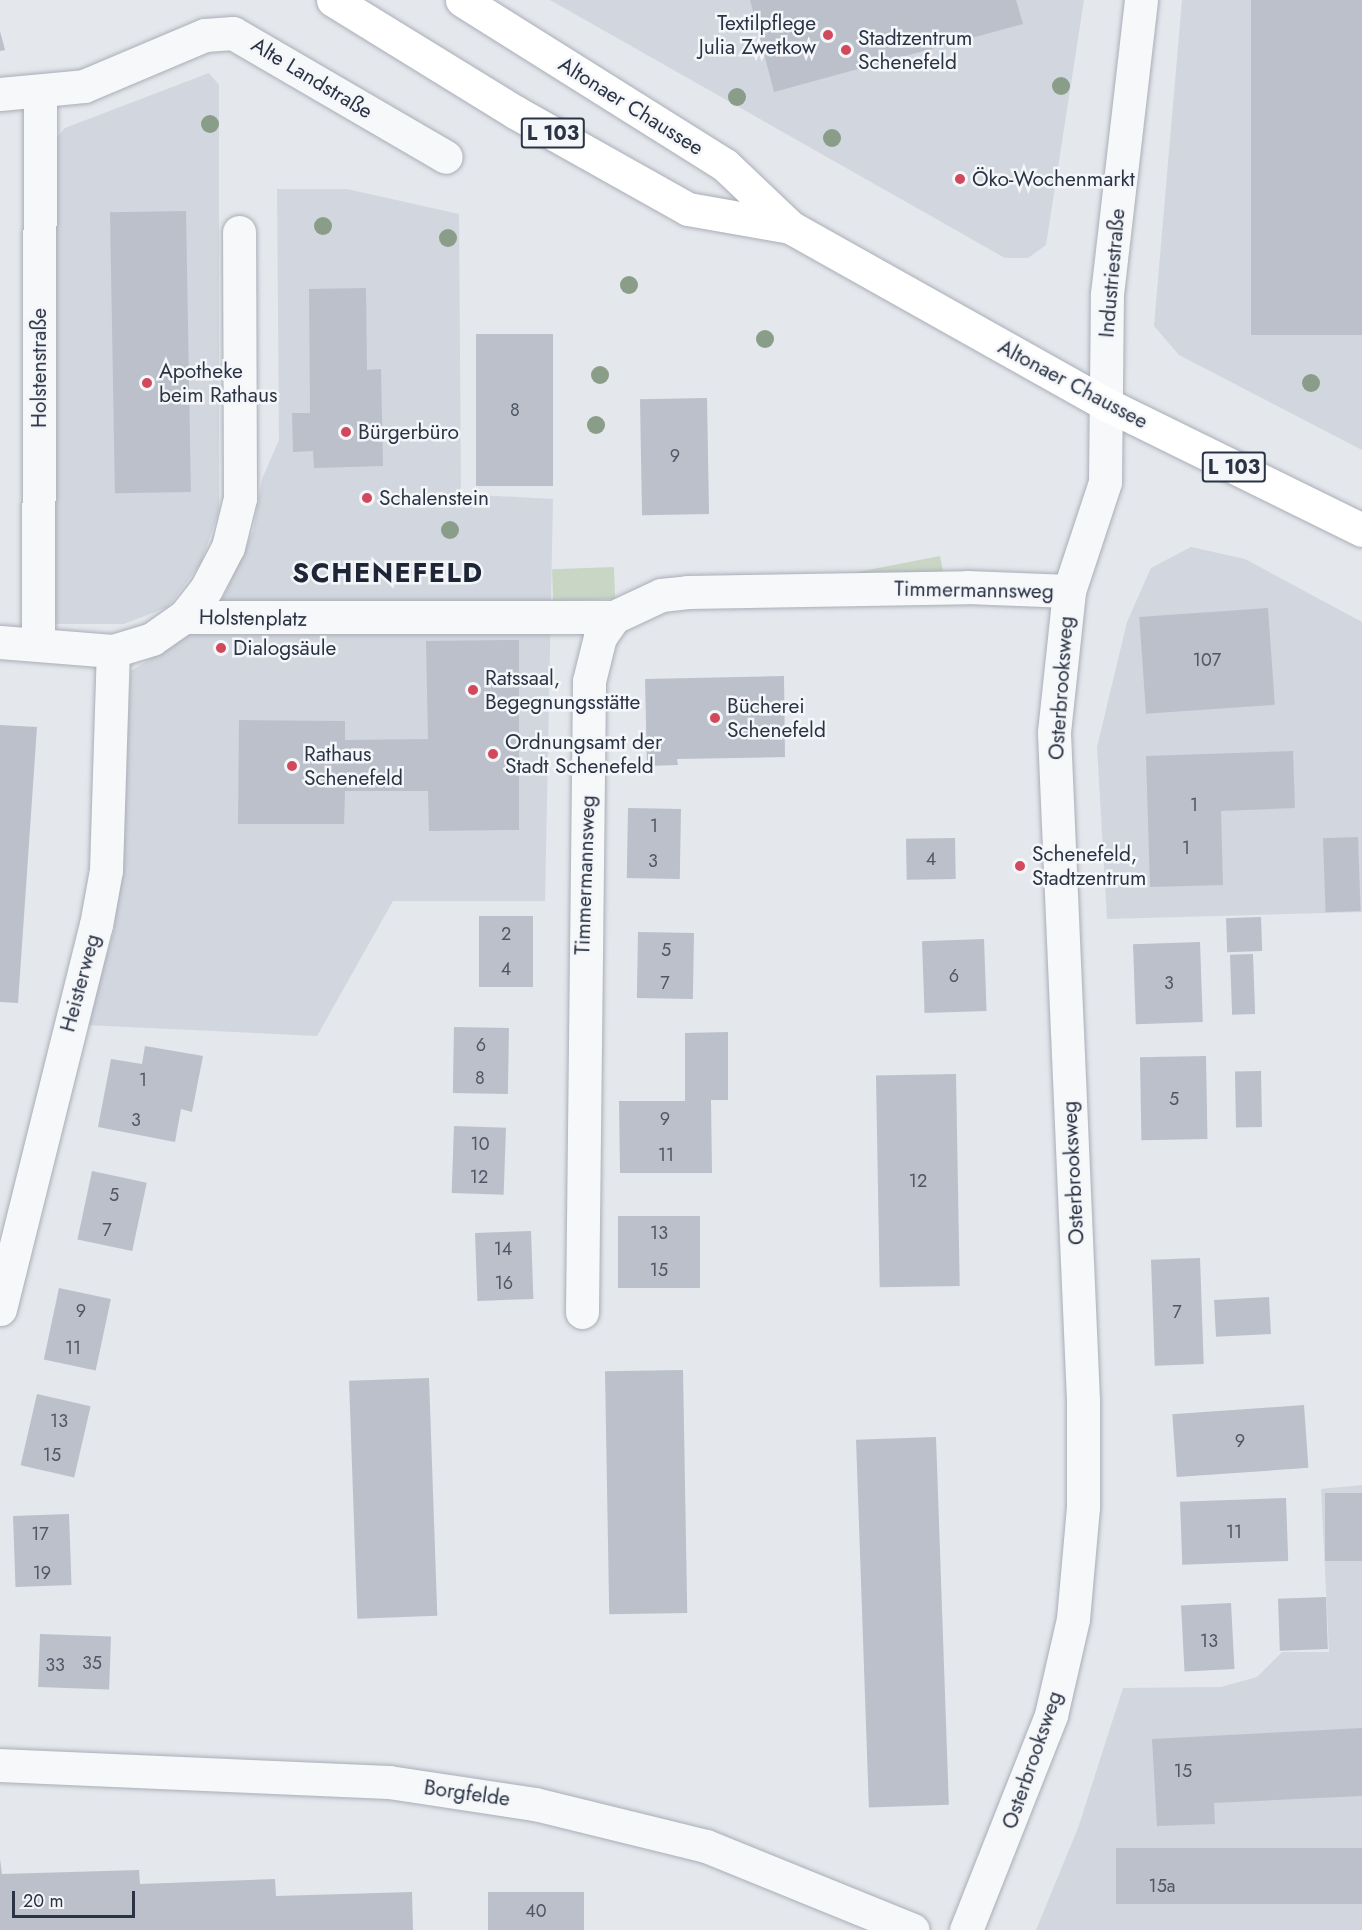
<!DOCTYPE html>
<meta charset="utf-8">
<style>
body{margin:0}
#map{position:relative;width:1362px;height:1930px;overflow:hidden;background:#e4e7ec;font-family:Jost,sans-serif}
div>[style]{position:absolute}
.built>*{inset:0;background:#d2d6de}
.green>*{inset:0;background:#c9d6c5;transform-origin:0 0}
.building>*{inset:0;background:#bbc0ca;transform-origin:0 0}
.roads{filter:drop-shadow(0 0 2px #a9aeb7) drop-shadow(0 0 2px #a9aeb7)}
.pedestrian>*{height:33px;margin:-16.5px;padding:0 16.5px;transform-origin:16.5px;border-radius:16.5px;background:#f7f8fa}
.minor>*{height:33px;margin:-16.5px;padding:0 16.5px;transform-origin:16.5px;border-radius:16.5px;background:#f7f8fa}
.primary>*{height:33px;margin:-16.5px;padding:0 16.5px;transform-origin:16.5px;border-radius:16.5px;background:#fff}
.trees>*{width:18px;height:18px;margin:-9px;border-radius:50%;background:#899d89}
.dots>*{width:16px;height:16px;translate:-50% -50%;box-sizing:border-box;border:3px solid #f4f6f9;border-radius:50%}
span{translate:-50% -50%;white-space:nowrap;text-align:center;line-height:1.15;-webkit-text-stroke:5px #f4f6f9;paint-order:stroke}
.number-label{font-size:18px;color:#4f5766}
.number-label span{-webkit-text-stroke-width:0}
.shield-label span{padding:2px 4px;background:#f4f6f9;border:2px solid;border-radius:4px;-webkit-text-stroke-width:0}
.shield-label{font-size:20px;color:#2b3445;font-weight:700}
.poi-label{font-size:21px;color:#2b3445}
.right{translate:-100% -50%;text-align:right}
.left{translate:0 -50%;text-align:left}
.street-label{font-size:21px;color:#2b3445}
.district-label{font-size:27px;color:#1d2536;font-weight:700;letter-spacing:1.5px}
.scale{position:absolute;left:12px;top:1891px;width:123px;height:27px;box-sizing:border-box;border:3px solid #2b3445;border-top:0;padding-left:8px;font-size:18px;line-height:21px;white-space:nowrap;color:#2b3445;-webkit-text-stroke:4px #f4f6f9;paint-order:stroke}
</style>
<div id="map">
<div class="built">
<div style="clip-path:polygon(550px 0,1084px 0,1046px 245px,1028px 258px,1005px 258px)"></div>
<div style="clip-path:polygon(1182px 0,1362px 0,1362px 450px,1179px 355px,1154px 326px)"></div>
<div style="clip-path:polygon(209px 73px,219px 85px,219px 511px,201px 563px,168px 607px,124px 624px,57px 624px,51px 619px,52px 143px,65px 128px)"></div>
<div style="clip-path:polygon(277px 189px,347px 189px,459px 214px,461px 494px,553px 499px,545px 901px,393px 901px,317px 1036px,85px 1025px,114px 930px,131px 671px,189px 635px,224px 596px,253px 531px,262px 479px,279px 440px)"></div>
<div style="clip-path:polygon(1191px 547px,1245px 559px,1362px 622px,1362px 912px,1107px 919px,1097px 747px,1127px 622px,1151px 568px)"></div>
<div style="clip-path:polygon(1362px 1485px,1362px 1930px,1036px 1930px,1078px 1828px,1123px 1688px,1221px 1687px,1257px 1677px,1282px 1652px,1329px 1652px,1321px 1489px)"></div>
</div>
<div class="green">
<div style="left:940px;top:556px;width:15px;height:176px;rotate:79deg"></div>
<div style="left:614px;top:567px;width:32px;height:62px;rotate:88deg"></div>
</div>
<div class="building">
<div style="clip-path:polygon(750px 0,1016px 0,1023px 24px,774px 92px)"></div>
<div style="left:1251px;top:0;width:111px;height:335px"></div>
<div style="clip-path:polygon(0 31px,5px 50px,0 51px)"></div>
<div style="left:186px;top:211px;width:281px;height:76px;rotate:89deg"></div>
<div style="clip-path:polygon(366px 288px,367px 370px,381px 369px,383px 466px,314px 468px,313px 451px,293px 452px,292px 413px,310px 413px,309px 289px)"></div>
<div style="left:476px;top:334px;width:77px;height:152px"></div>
<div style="left:707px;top:398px;width:116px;height:67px;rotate:89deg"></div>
<div style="left:1268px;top:608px;width:97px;height:129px;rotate:86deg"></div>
<div style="clip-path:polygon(519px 640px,519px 830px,429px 831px,428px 791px,345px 791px,344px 824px,238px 824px,239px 720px,345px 721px,345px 740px,428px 739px,426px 641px)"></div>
<div style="clip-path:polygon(784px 676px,785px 757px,677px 759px,678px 765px,647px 766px,645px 679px)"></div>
<div style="clip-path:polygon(0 725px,37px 727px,18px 1003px,0 1002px)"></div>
<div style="clip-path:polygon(1293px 751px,1295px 808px,1221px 811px,1223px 885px,1150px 887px,1146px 756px)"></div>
<div style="left:628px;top:808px;width:53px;height:70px;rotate:1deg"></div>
<div style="left:1358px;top:837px;width:74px;height:35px;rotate:88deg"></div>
<div style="left:955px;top:838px;width:41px;height:49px;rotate:89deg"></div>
<div style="left:479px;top:916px;width:54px;height:71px"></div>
<div style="left:1261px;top:917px;width:34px;height:35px;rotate:88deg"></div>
<div style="left:638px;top:932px;width:56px;height:66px;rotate:1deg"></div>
<div style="left:984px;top:939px;width:72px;height:62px;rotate:88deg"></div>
<div style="left:1200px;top:942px;width:80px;height:67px;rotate:88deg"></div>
<div style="left:1253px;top:954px;width:60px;height:23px;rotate:88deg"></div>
<div style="left:454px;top:1027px;width:55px;height:66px;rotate:1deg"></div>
<div style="clip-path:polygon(728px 1032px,728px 1100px,711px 1100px,712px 1173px,620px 1173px,619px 1101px,685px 1101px,685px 1033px)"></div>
<div style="clip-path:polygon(145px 1046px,203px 1056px,192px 1112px,181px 1109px,175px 1142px,98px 1127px,111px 1059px,142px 1064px)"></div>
<div style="left:1206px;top:1056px;width:83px;height:66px;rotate:89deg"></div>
<div style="left:1261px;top:1071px;width:56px;height:26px;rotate:89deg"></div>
<div style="left:956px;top:1074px;width:212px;height:80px;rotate:89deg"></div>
<div style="left:454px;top:1126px;width:52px;height:67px;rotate:2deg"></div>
<div style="left:92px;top:1171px;width:56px;height:70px;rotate:12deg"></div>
<div style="left:618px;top:1216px;width:82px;height:72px"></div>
<div style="left:531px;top:1231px;width:68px;height:56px;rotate:88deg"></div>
<div style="left:1200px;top:1258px;width:106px;height:49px;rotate:88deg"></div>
<div style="left:59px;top:1288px;width:53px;height:73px;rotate:12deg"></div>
<div style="left:1269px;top:1297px;width:37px;height:55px;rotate:87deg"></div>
<div style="left:683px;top:1370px;width:243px;height:78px;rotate:89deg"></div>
<div style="left:429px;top:1378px;width:238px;height:80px;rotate:88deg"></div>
<div style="left:37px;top:1394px;width:55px;height:73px;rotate:13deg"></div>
<div style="left:1304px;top:1405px;width:63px;height:132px;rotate:86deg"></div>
<div style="left:936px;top:1437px;width:368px;height:80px;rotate:88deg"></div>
<div style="left:1362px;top:1493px;width:68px;height:37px;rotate:90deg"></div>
<div style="left:1286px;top:1498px;width:63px;height:106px;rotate:88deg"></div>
<div style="left:69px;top:1514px;width:71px;height:56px;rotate:88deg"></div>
<div style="left:1326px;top:1597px;width:52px;height:48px;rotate:88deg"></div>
<div style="left:1231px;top:1603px;width:66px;height:50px;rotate:87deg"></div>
<div style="left:40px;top:1634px;width:71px;height:53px;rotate:2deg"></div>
<div style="clip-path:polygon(1362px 1728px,1362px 1796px,1214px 1803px,1215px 1824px,1157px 1826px,1152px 1739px)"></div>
<div style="left:1362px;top:1848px;width:56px;height:246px;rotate:90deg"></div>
<div style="clip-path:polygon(0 1859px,2px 1874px,139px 1870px,140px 1884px,275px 1879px,276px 1896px,412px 1892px,413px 1930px,0 1930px)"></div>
<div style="left:488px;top:1892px;width:96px;height:38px"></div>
</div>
<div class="roads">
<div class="pedestrian">
<div style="left:184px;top:617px;width:430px"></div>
</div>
<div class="minor">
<div style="left:0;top:94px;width:84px;rotate:-5.4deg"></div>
<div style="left:84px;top:86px;width:131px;rotate:-22.9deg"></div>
<div style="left:205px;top:35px;width:28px;rotate:-4deg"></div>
<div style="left:233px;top:33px;width:246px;rotate:30.2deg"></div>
<div style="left:0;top:642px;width:113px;rotate:4.6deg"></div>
<div style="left:113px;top:651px;width:41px;rotate:-17.1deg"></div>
<div style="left:152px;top:639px;width:39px;rotate:-35deg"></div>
<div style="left:184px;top:617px;width:36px;rotate:-52deg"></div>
<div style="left:206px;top:589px;width:47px;rotate:-62.4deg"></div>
<div style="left:228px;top:547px;width:50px;rotate:-76.2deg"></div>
<div style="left:240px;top:498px;width:266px;rotate:-90.2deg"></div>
<div style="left:38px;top:642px;width:548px;rotate:-89.79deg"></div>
<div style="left:0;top:1309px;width:396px;rotate:-76deg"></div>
<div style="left:96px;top:925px;width:56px;rotate:-79.7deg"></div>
<div style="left:106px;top:870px;width:219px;rotate:-88.2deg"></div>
<div style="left:582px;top:1312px;width:631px;rotate:-89.36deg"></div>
<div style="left:589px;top:681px;width:45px;rotate:-76deg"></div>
<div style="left:600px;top:637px;width:24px;rotate:-55deg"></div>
<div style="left:614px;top:617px;width:52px;rotate:-25.1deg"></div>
<div style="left:661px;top:595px;width:27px;rotate:-6deg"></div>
<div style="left:688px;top:592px;width:279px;rotate:-1deg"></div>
<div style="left:967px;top:587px;width:102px;rotate:2.2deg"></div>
<div style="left:0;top:1765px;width:389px;rotate:2.5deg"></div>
<div style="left:389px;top:1782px;width:148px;rotate:8.6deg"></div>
<div style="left:535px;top:1804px;width:176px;rotate:13.8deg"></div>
<div style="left:706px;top:1846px;width:223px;rotate:22.1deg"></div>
<div style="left:966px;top:1930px;width:231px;rotate:-68.4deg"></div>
<div style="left:1051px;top:1715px;width:98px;rotate:-77.1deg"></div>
<div style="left:1073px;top:1619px;width:112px;rotate:-84.9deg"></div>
<div style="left:1083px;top:1507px;width:107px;rotate:-90deg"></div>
<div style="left:1083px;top:1400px;width:669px;rotate:-92.49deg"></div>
<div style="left:1054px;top:732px;width:142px;rotate:-83.9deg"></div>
<div style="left:1069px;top:591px;width:115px;rotate:-71.7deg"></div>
<div style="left:1105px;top:482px;width:188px;rotate:-89.4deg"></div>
<div style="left:1107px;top:294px;width:296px;rotate:-83.4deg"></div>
</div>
<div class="primary">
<div style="left:333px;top:0;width:214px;rotate:31.6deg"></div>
<div style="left:515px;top:112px;width:198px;rotate:29.3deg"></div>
<div style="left:688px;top:209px;width:104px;rotate:10deg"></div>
<div style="left:462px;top:0;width:310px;rotate:32.1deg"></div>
<div style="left:725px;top:165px;width:90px;rotate:43.6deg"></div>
<div style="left:790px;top:227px;width:362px;rotate:29.3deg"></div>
<div style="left:1106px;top:404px;width:285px;rotate:26.2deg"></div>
</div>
</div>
<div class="trees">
<div style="left:1061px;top:86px"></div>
<div style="left:737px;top:97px"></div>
<div style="left:210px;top:124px"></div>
<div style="left:832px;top:138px"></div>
<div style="left:323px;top:226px"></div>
<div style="left:448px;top:238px"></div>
<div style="left:629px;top:285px"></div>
<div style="left:765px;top:339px"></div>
<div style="left:600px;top:375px"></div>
<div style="left:1311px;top:383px"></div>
<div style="left:596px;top:425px"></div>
<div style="left:450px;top:530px"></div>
</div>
<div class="dots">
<div style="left:828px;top:35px;background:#d1495b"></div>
<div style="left:846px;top:50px;background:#d1495b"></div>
<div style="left:960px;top:179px;background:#d1495b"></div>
<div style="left:147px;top:383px;background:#d1495b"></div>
<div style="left:346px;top:432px;background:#d1495b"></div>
<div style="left:367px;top:498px;background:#d1495b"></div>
<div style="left:221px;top:648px;background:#d1495b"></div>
<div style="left:473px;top:690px;background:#d1495b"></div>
<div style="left:715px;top:718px;background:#d1495b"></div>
<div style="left:493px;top:754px;background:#d1495b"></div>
<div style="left:292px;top:766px;background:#d1495b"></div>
<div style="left:1020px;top:866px;background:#d1495b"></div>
</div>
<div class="number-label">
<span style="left:515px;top:410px">8</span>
<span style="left:675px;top:456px">9</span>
<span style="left:1207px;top:660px">107</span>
<span style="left:1194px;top:805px">1</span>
<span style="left:654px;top:826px">1</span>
<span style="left:1186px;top:848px">1</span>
<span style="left:931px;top:859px">4</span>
<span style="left:653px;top:861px">3</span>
<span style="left:506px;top:934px">2</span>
<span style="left:666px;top:950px">5</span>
<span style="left:506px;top:969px">4</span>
<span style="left:954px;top:976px">6</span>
<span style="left:665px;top:983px">7</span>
<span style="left:1169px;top:983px">3</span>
<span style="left:481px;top:1045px">6</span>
<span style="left:480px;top:1078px">8</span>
<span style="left:143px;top:1080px">1</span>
<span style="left:1174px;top:1099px">5</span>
<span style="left:665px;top:1119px">9</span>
<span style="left:136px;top:1120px">3</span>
<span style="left:480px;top:1144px">10</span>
<span style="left:666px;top:1155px">11</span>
<span style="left:479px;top:1177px">12</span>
<span style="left:918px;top:1181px">12</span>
<span style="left:114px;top:1195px">5</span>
<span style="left:107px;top:1230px">7</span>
<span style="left:659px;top:1233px">13</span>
<span style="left:503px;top:1249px">14</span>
<span style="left:659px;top:1270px">15</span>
<span style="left:504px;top:1283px">16</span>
<span style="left:81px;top:1311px">9</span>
<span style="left:1177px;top:1312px">7</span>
<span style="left:73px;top:1348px">11</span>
<span style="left:59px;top:1421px">13</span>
<span style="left:1240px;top:1441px">9</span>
<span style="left:52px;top:1455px">15</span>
<span style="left:1234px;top:1532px">11</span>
<span style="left:40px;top:1534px">17</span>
<span style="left:42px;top:1573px">19</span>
<span style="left:1209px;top:1641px">13</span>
<span style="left:92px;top:1663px">35</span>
<span style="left:55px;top:1665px">33</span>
<span style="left:1183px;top:1771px">15</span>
<span style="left:1162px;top:1886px">15a</span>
<span style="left:536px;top:1911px">40</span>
</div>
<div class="shield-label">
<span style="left:553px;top:133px">L 103</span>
<span style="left:1234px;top:467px">L 103</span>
</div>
<div class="poi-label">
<span class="right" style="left:816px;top:35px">Textilpflege<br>Julia Zwetkow</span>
<span class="left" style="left:858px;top:50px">Stadtzentrum<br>Schenefeld</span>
<span class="left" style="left:972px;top:179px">Öko-Wochenmarkt</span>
<span class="left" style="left:159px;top:383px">Apotheke<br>beim Rathaus</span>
<span class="left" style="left:358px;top:432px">Bürgerbüro</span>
<span class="left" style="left:379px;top:498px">Schalenstein</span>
<span class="left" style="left:233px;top:648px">Dialogsäule</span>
<span class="left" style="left:485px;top:690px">Ratssaal,<br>Begegnungsstätte</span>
<span class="left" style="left:727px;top:718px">Bücherei<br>Schenefeld</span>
<span class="left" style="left:505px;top:754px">Ordnungsamt der<br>Stadt Schenefeld</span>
<span class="left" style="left:304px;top:766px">Rathaus<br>Schenefeld</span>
<span class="left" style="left:1032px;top:866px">Schenefeld,<br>Stadtzentrum</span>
</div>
<div class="street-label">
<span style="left:312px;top:78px;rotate:31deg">Alte Landstraße</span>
<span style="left:631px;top:106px;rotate:32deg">Altonaer Chaussee</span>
<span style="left:1112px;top:273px;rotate:-85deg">Industriestraße</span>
<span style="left:39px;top:368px;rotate:-90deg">Holstenstraße</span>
<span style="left:1073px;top:384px;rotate:28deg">Altonaer Chaussee</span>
<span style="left:974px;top:590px;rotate:1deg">Timmermannsweg</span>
<span style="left:253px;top:618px;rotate:1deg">Holstenplatz</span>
<span style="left:1061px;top:688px;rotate:-86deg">Osterbrooksweg</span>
<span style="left:585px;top:875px;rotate:-88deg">Timmermannsweg</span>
<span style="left:80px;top:983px;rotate:-75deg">Heisterweg</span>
<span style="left:1073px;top:1173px;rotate:-93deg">Osterbrooksweg</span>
<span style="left:1032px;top:1760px;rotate:-71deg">Osterbrooksweg</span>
<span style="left:467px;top:1793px;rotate:8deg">Borgfelde</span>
</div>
<div class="district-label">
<span style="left:388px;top:573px">SCHENEFELD</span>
</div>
<div class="scale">20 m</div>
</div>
